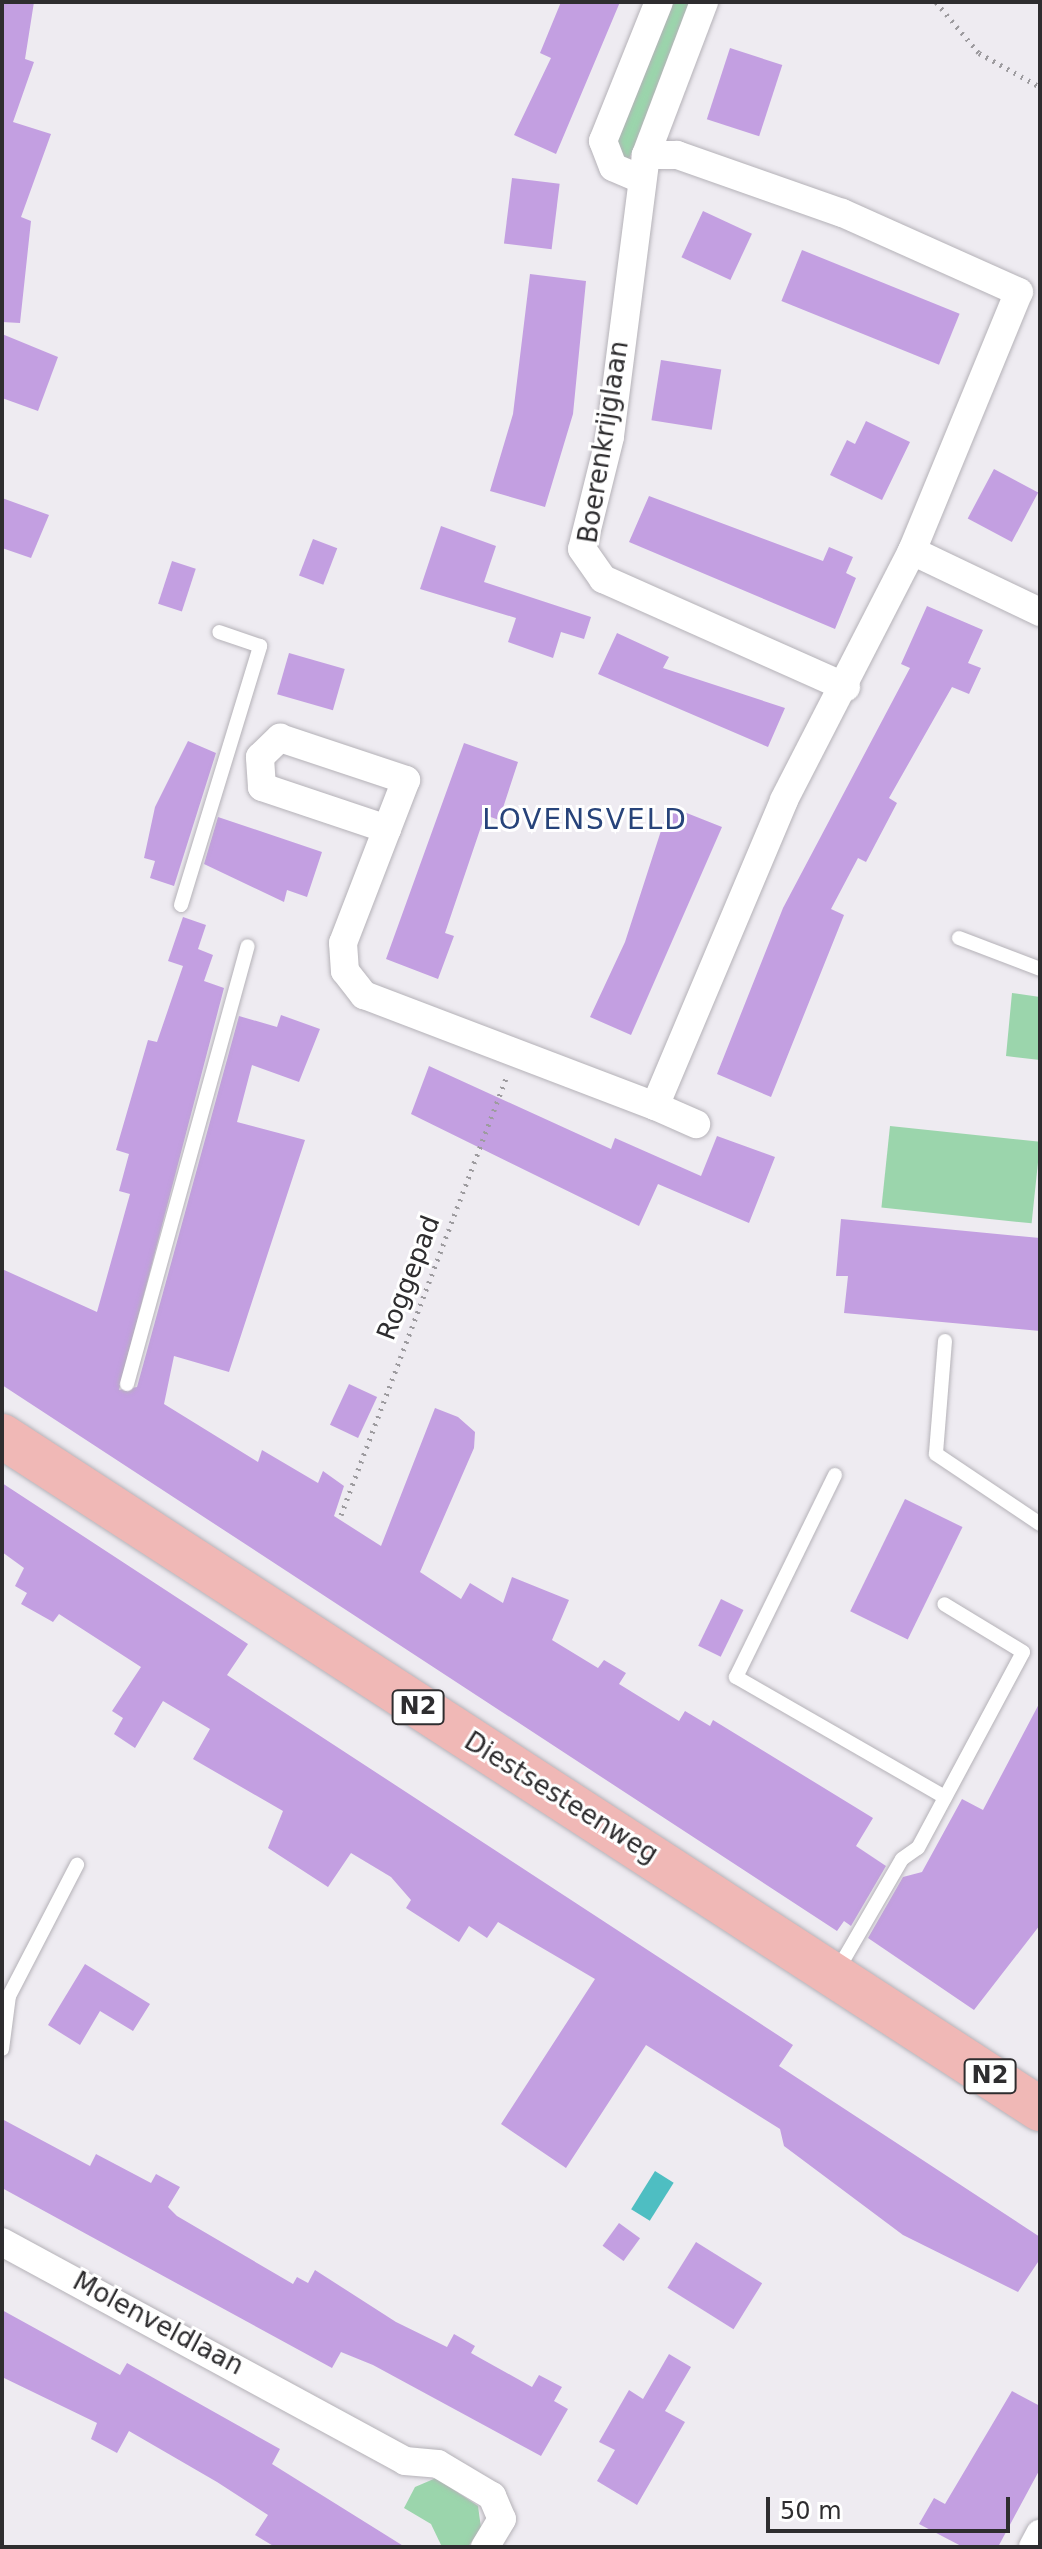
<!DOCTYPE html>
<style>
body{margin:0}
#map{position:relative;width:1042px;height:2549px;overflow:hidden;background:#eeebf1;font-family:"DejaVu Sans",sans-serif}
div>[style]{position:absolute}
.green>*{inset:0;background:#9bd5ac;transform-origin:0 0}
.water>*{inset:0;background:#4ebec2;transform-origin:0 0}
.building>*{inset:0;background:#c39fe1;transform-origin:0 0}
.path>*{height:5px;margin-top:-2.5px;transform-origin:0;background:repeating-linear-gradient(90deg,#9d9b9f 0 2px,transparent 0 8px)}
.roads{filter:drop-shadow(0 0 2px #b5b2b8) drop-shadow(0 0 2px #b5b2b8)}
.lane>*{height:14px;margin:-7px;padding:0 7px;transform-origin:7px;border-radius:7px;background:#fff}
.street>*{height:28px;margin:-14px;padding:0 14px;transform-origin:14px;border-radius:14px;background:#fff}
.primary>*{height:44px;margin:-22px;padding:0 22px;transform-origin:22px;border-radius:22px;background:#f0b8b6}
span{translate:-50% -50%;white-space:nowrap;text-align:center;line-height:1.15;-webkit-text-stroke:6px #fff;paint-order:stroke}
.shield-label span{padding:2px 6px;background:#fff;border:2px solid;border-radius:6px;-webkit-text-stroke-width:0}
.shield-label{font-size:24px;color:#2e2d2f;font-weight:700}
.street-label{font-size:26px;color:#2e2d2f}
.neighbourhood-label{font-size:28px;color:#27437a;letter-spacing:2px}
.frame{position:absolute;inset:0;border:4px solid #2e2d2f;pointer-events:none}
.scale{position:absolute;left:766px;top:2497px;width:244px;height:36px;box-sizing:border-box;border:4px solid #2e2d2f;border-top:0;padding-left:10px;font-size:24px;line-height:28px;white-space:nowrap;color:#2e2d2f;-webkit-text-stroke:6px #fff;paint-order:stroke}
</style>
<div id="map">
<div class="green">
<div style="clip-path:polygon(667px 2px,696px 2px,628px 161px,612px 146px)"></div>
<div style="clip-path:polygon(1012px 993px,1040px 997px,1040px 1060px,1006px 1056px)"></div>
<div style="left:890px;top:1126px;width:151px;height:82px;rotate:6deg"></div>
<div style="clip-path:polygon(436px 2478px,478px 2506px,481px 2528px,468px 2547px,442px 2547px,431px 2524px,404px 2508px,415px 2487px)"></div>
</div>
<div class="water">
<div style="left:655px;top:2171px;width:22px;height:45px;rotate:32deg"></div>
</div>
<div class="building">
<div style="clip-path:polygon(2px 2px,34px 2px,25px 59px,34px 62px,13px 122px,51px 134px,21px 217px,31px 221px,20px 323px,2px 322px)"></div>
<div style="clip-path:polygon(561px 2px,620px 2px,556px 154px,514px 135px,551px 58px,540px 53px)"></div>
<div style="left:730px;top:48px;width:55px;height:75px;rotate:18deg"></div>
<div style="left:512px;top:178px;width:48px;height:66px;rotate:7deg"></div>
<div style="left:703px;top:211px;width:54px;height:51px;rotate:25deg"></div>
<div style="left:802px;top:250px;width:170px;height:55px;rotate:22deg"></div>
<div style="clip-path:polygon(530px 274px,586px 281px,573px 414px,545px 507px,490px 491px,513px 414px)"></div>
<div style="clip-path:polygon(2px 334px,58px 357px,38px 411px,2px 398px)"></div>
<div style="left:661px;top:360px;width:61px;height:61px;rotate:9deg"></div>
<div style="clip-path:polygon(866px 421px,910px 442px,882px 500px,830px 475px,847px 440px,855px 444px)"></div>
<div style="left:994px;top:469px;width:50px;height:56px;rotate:28deg"></div>
<div style="clip-path:polygon(649px 496px,823px 561px,829px 547px,853px 557px,846px 573px,856px 578px,835px 629px,629px 542px)"></div>
<div style="clip-path:polygon(2px 498px,49px 515px,31px 558px,2px 548px)"></div>
<div style="clip-path:polygon(441px 526px,496px 546px,484px 582px,591px 617px,584px 639px,561px 632px,553px 658px,508px 642px,516px 618px,420px 589px)"></div>
<div style="left:313px;top:539px;width:26px;height:39px;rotate:21deg"></div>
<div style="left:172px;top:561px;width:25px;height:45px;rotate:18deg"></div>
<div style="clip-path:polygon(927px 606px,983px 630px,968px 663px,981px 668px,969px 694px,952px 687px,889px 798px,897px 803px,866px 862px,858px 858px,831px 909px,844px 915px,771px 1097px,717px 1074px,783px 908px,910px 668px,901px 664px)"></div>
<div style="clip-path:polygon(617px 633px,669px 657px,663px 668px,785px 708px,768px 747px,598px 674px)"></div>
<div style="left:289px;top:653px;width:58px;height:43px;rotate:16deg"></div>
<div style="clip-path:polygon(188px 741px,216px 753px,174px 886px,150px 878px,155px 861px,144px 858px,155px 807px)"></div>
<div style="clip-path:polygon(464px 743px,518px 762px,499px 820px,485px 815px,445px 933px,454px 936px,438px 979px,386px 959px)"></div>
<div style="clip-path:polygon(669px 806px,722px 827px,631px 1035px,590px 1017px,625px 942px)"></div>
<div style="clip-path:polygon(218px 817px,322px 852px,307px 897px,287px 890px,284px 902px,204px 864px)"></div>
<div style="clip-path:polygon(183px 917px,206px 925px,198px 949px,213px 955px,204px 981px,224px 988px,119px 1390px,137px 1387px,239px 1016px,277px 1027px,281px 1015px,320px 1029px,299px 1082px,252px 1065px,237px 1122px,305px 1140px,229px 1372px,174px 1356px,164px 1404px,258px 1462px,262px 1450px,318px 1483px,323px 1471px,344px 1486px,334px 1516px,381px 1546px,435px 1408px,458px 1417px,475px 1432px,474px 1448px,420px 1572px,461px 1599px,470px 1583px,503px 1603px,512px 1577px,569px 1600px,552px 1640px,598px 1668px,604px 1660px,626px 1673px,619px 1684px,679px 1721px,685px 1711px,710px 1726px,713px 1720px,873px 1818px,856px 1846px,886px 1866px,851px 1926px,844px 1921px,837px 1931px,2px 1385px,2px 1269px,97px 1312px,130px 1194px,119px 1191px,129px 1154px,116px 1150px,148px 1040px,157px 1042px,183px 966px,168px 961px)"></div>
<div style="clip-path:polygon(429px 1066px,611px 1149px,615px 1138px,701px 1176px,717px 1136px,775px 1157px,749px 1223px,658px 1184px,639px 1226px,411px 1114px)"></div>
<div style="clip-path:polygon(841px 1219px,1040px 1238px,1040px 1331px,844px 1313px,848px 1276px,836px 1276px)"></div>
<div style="left:349px;top:1384px;width:31px;height:45px;rotate:25deg"></div>
<div style="clip-path:polygon(2px 1483px,248px 1644px,227px 1675px,793px 2045px,779px 2066px,1040px 2237px,1040px 2259px,1018px 2292px,903px 2235px,784px 2146px,780px 2129px,646px 2045px,566px 2168px,501px 2124px,595px 1979px,498px 1922px,487px 1938px,469px 1926px,459px 1942px,406px 1908px,411px 1900px,391px 1877px,351px 1853px,328px 1887px,268px 1848px,283px 1811px,193px 1759px,210px 1729px,163px 1701px,135px 1748px,114px 1734px,123px 1718px,112px 1711px,141px 1667px,59px 1614px,53px 1622px,21px 1604px,27px 1593px,15px 1586px,24px 1568px,2px 1552px)"></div>
<div style="left:905px;top:1499px;width:64px;height:125px;rotate:26deg"></div>
<div style="left:721px;top:1599px;width:25px;height:52px;rotate:26deg"></div>
<div style="clip-path:polygon(1040px 1702px,1040px 1925px,974px 2010px,868px 1938px,903px 1877px,922px 1872px,962px 1799px,983px 1810px)"></div>
<div style="clip-path:polygon(85px 1964px,150px 2004px,133px 2031px,100px 2011px,80px 2045px,48px 2025px)"></div>
<div style="clip-path:polygon(2px 2119px,90px 2166px,96px 2154px,151px 2183px,156px 2174px,180px 2187px,168px 2207px,177px 2216px,293px 2284px,297px 2277px,308px 2283px,315px 2270px,396px 2322px,447px 2347px,454px 2334px,475px 2346px,471px 2353px,532px 2387px,539px 2375px,562px 2387px,554px 2401px,568px 2409px,541px 2456px,373px 2365px,341px 2352px,332px 2368px,2px 2188px)"></div>
<div style="left:619px;top:2223px;width:26px;height:28px;rotate:36deg"></div>
<div style="left:696px;top:2242px;width:78px;height:54px;rotate:32deg"></div>
<div style="clip-path:polygon(2px 2310px,120px 2375px,127px 2363px,280px 2449px,272px 2464px,405px 2547px,275px 2547px,255px 2535px,268px 2515px,217px 2482px,129px 2431px,117px 2453px,91px 2439px,97px 2423px,2px 2377px)"></div>
<div style="clip-path:polygon(669px 2354px,691px 2367px,665px 2411px,685px 2422px,637px 2505px,597px 2481px,615px 2450px,599px 2442px,629px 2390px,643px 2399px)"></div>
<div style="clip-path:polygon(1012px 2391px,1040px 2406px,1040px 2469px,998px 2547px,963px 2547px,919px 2524px,934px 2498px,945px 2504px)"></div>
</div>
<div class="path">
<div style="left:936px;top:2px;width:67px;rotate:49.9deg"></div>
<div style="left:979px;top:53px;width:70px;rotate:29.1deg"></div>
<div style="left:341px;top:1515px;width:467px;rotate:-69.3deg"></div>
</div>
<div class="roads">
<div class="lane">
<div style="left:181px;top:905px;width:271px;rotate:-73deg"></div>
<div style="left:260px;top:646px;width:43px;rotate:-161.1deg"></div>
<div style="left:959px;top:938px;width:87px;rotate:20.9deg"></div>
<div style="left:945px;top:1341px;width:113px;rotate:94.6deg"></div>
<div style="left:936px;top:1454px;width:125px;rotate:33.9deg"></div>
<div style="left:127px;top:1384px;width:454px;rotate:-74.6deg"></div>
<div style="left:835px;top:1475px;width:225px;rotate:116.1deg"></div>
<div style="left:736px;top:1677px;width:241px;rotate:29.9deg"></div>
<div style="left:837px;top:1971px;width:129px;rotate:-59.9deg"></div>
<div style="left:902px;top:1859px;width:19px;rotate:-35deg"></div>
<div style="left:918px;top:1848px;width:222px;rotate:-61.8deg"></div>
<div style="left:1023px;top:1652px;width:92px;rotate:-148.7deg"></div>
<div style="left:2px;top:2049px;width:53px;rotate:-82.5deg"></div>
<div style="left:9px;top:1996px;width:148px;rotate:-62.6deg"></div>
</div>
<div class="street">
<div style="left:704px;top:2px;width:164px;rotate:110.8deg"></div>
<div style="left:646px;top:155px;width:284px;rotate:97.3deg"></div>
<div style="left:610px;top:437px;width:115px;rotate:104deg"></div>
<div style="left:582px;top:549px;width:37px;rotate:55deg"></div>
<div style="left:603px;top:579px;width:266px;rotate:24deg"></div>
<div style="left:641px;top:179px;width:30px;rotate:-157deg"></div>
<div style="left:613px;top:167px;width:28px;rotate:-111deg"></div>
<div style="left:603px;top:141px;width:150px;rotate:-68.1deg"></div>
<div style="left:912px;top:551px;width:142px;rotate:25.5deg"></div>
<div style="left:387px;top:829px;width:132px;rotate:-161.4deg"></div>
<div style="left:262px;top:787px;width:30px;rotate:-94deg"></div>
<div style="left:260px;top:757px;width:28px;rotate:-44deg"></div>
<div style="left:280px;top:738px;width:133px;rotate:18.4deg"></div>
<div style="left:406px;top:780px;width:53px;rotate:111.2deg"></div>
<div style="left:387px;top:829px;width:122px;rotate:111.1deg"></div>
<div style="left:343px;top:943px;width:28px;rotate:86deg"></div>
<div style="left:345px;top:971px;width:31px;rotate:52deg"></div>
<div style="left:364px;top:995px;width:311px;rotate:20.9deg"></div>
<div style="left:655px;top:1106px;width:332px;rotate:-67.1deg"></div>
<div style="left:784px;top:800px;width:280px;rotate:-62.8deg"></div>
<div style="left:912px;top:551px;width:280px;rotate:-67.6deg"></div>
<div style="left:1019px;top:292px;width:194px;rotate:-155.9deg"></div>
<div style="left:842px;top:213px;width:175px;rotate:-160.6deg"></div>
<div style="left:677px;top:155px;width:31px;rotate:180deg"></div>
<div style="left:655px;top:1106px;width:45px;rotate:23.7deg"></div>
<div style="left:2px;top:2242px;width:459px;rotate:28.5deg"></div>
<div style="left:405px;top:2461px;width:33px;rotate:5deg"></div>
<div style="left:438px;top:2464px;width:63px;rotate:30.7deg"></div>
<div style="left:492px;top:2496px;width:25px;rotate:67deg"></div>
<div style="left:502px;top:2519px;width:33px;rotate:121deg"></div>
<div style="left:1033px;top:2547px;width:15px;rotate:-62deg"></div>
</div>
<div class="primary">
<div style="left:2px;top:1436px;width:1237px;rotate:32.96deg"></div>
</div>
</div>
<div class="shield-label">
<span style="left:418px;top:1707px">N2</span>
<span style="left:990px;top:2076px">N2</span>
</div>
<div class="street-label">
<span style="left:604px;top:442px;rotate:-81deg">Boerenkrijglaan</span>
<span style="left:409px;top:1278px;rotate:-69deg">Roggepad</span>
<span style="left:561px;top:1798px;rotate:32deg">Diestsesteenweg</span>
<span style="left:158px;top:2324px;rotate:28deg">Molenveldlaan</span>
</div>
<div class="neighbourhood-label">
<span style="left:585px;top:820px">LOVENSVELD</span>
</div>
<div class="frame"></div>
<div class="scale">50 m</div>
</div>
